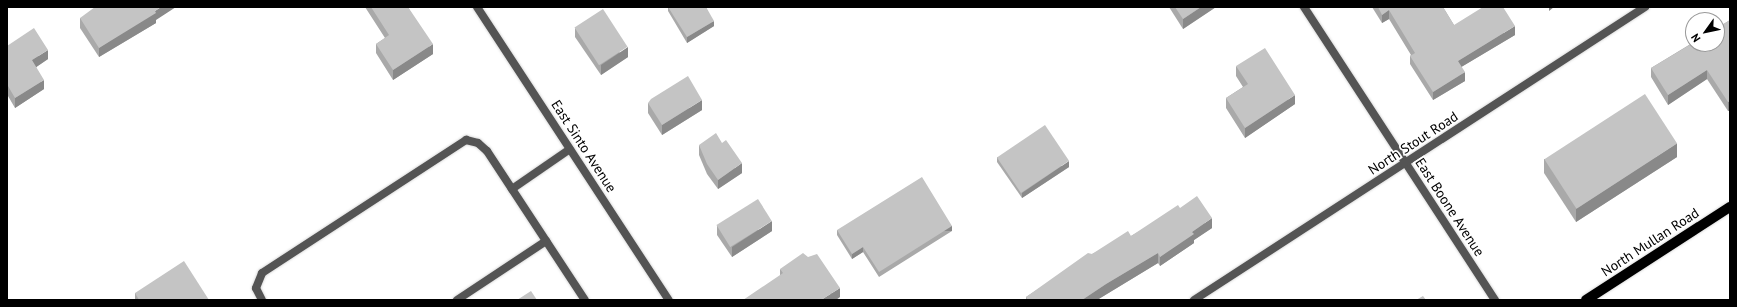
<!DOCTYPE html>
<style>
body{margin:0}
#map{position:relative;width:1737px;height:307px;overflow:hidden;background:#fff;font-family:"PT Sans",sans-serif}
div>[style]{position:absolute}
.roads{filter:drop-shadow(0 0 1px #dbdbdb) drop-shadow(0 0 1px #dbdbdb)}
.service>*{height:8px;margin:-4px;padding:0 4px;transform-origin:4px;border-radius:4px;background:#545454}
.minor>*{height:8px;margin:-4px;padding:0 4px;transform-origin:4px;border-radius:4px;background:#545454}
.primary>*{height:10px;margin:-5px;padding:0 5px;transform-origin:5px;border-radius:5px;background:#000}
.wall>*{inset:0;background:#a9a9a9}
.shaded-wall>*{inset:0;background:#898989;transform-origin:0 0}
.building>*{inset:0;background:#c4c4c4;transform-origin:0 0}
span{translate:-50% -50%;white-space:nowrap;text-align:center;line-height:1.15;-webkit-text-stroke:3.5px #fff;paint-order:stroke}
.street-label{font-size:14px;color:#000}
.frame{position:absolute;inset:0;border:8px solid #000;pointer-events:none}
.north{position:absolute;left:1685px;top:12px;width:40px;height:40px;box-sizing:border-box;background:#fff;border:1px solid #999;border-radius:50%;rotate:237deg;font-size:11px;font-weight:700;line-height:16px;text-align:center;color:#000}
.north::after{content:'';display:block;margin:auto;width:14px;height:18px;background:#000;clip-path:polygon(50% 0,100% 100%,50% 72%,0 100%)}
</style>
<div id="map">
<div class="roads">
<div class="service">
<div style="left:512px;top:189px;width:70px;rotate:-34.6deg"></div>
<div style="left:262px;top:300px;width:13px;rotate:-117deg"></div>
<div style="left:256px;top:288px;width:16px;rotate:-68deg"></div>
<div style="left:262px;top:273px;width:244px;rotate:-33.1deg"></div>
<div style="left:466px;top:140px;width:12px;rotate:14deg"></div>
<div style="left:478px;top:143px;width:12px;rotate:42deg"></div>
<div style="left:487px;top:151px;width:178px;rotate:56.7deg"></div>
<div style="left:457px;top:300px;width:107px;rotate:-33.5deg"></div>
</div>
<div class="minor">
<div style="left:477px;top:7px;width:350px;rotate:56.8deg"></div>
<div style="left:1304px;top:7px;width:350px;rotate:56.9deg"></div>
<div style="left:1194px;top:300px;width:538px;rotate:-33.01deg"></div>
</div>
<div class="primary">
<div style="left:1586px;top:300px;width:171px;rotate:-32.9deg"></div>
</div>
</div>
<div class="wall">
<div style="clip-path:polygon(365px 7px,408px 7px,433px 54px,393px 80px,376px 53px,376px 44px,385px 38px)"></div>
<div style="clip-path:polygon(668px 7px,706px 7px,714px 26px,687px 43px,668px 11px)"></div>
<div style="clip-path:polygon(1169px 7px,1216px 7px,1183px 29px)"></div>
<div style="clip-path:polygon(1372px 7px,1443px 7px,1454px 25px,1515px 35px,1461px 67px,1465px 81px,1433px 100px,1410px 64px,1410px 56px,1411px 55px,1389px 19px,1382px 23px)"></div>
<div style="clip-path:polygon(80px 18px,156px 20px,156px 23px,99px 57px,80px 28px)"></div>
<div style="clip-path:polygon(1730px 20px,1730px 110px,1728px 111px,1707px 79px,1668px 105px,1651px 77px,1651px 68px)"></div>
<div style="clip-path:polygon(575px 28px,628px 57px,601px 75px,575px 37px)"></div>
<div style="clip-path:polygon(7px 46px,48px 59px,36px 67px,44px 89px,15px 108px,8px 96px,7px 96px)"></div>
<div style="clip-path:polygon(1236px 66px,1295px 104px,1245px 138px,1226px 108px,1226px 98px,1243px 87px,1236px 76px)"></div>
<div style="clip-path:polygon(648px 103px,702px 110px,662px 135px,648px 113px)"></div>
<div style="clip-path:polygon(699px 145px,742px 173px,718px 189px,707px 174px,699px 155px)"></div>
<div style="clip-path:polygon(997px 157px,1069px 167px,1022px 198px,997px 162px)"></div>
<div style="clip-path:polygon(1677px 157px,1576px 222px,1544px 173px,1544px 159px)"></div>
<div style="clip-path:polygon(1180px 208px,1212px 228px,1194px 240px,1194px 243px,1160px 266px,1158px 263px,1097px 300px,1026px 300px,1026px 297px,1092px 254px,1131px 236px)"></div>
<div style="clip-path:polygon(717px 225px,772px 231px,732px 257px,717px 235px)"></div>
<div style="clip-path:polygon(837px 230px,952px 231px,879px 277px,863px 252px,852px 259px,837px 235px)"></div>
<div style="clip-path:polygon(780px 269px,840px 297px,780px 275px)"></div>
<div style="clip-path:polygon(135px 293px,209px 300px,135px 300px)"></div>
</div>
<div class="shaded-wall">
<div style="clip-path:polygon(161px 7px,176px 7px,156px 20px,156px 23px,99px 57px,99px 48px)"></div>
<div style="clip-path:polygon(1201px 7px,1216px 7px,1183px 29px,1183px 19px)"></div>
<div style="clip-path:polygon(1549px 7px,1554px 7px,1549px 11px)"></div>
<div style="clip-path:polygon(1389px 10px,1389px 19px,1382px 23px,1382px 15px)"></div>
<div style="clip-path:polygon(714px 21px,714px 26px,687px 43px,687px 37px)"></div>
<div style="clip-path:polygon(1515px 26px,1515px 35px,1458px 69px,1458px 61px)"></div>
<div style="clip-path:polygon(433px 44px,433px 54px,393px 80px,393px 70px)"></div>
<div style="clip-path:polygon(628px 47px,628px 57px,601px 75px,601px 65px)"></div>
<div style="clip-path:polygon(48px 50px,48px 59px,32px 70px,32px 60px)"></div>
<div style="clip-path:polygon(1707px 70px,1707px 79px,1668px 105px,1668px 95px)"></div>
<div style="clip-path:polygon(1465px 72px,1465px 81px,1433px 100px,1433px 92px)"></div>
<div style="clip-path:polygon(44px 80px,44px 89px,15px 108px,15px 98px)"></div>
<div style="clip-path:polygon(1295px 95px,1295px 104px,1245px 138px,1245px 128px)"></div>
<div style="clip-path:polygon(702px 100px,702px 110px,662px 135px,662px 125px)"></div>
<div style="clip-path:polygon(1730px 101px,1730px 110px,1728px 111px,1728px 102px)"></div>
<div style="clip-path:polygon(1677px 143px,1677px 157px,1576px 222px,1576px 209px)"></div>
<div style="clip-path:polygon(1069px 161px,1069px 167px,1022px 198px,1022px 193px)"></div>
<div style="clip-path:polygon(742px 163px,742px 173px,718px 189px,718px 180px)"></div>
<div style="clip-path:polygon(1212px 218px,1212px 228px,1194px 240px,1194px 243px,1160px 266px,1160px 257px,1192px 232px)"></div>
<div style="clip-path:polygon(772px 221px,772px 231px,732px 257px,732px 247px)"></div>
<div style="left:952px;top:226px;width:5px;height:86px;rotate:90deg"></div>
<div style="clip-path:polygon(863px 247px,863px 252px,852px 259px,852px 254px)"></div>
<div style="clip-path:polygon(1158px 253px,1158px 263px,1097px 300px,1082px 300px,1106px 284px)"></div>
<div style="clip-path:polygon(840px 288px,840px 297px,836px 300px,821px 300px)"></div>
</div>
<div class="building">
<div style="clip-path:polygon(95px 7px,161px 7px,155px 11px,156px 13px,99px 48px,80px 18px)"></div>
<div style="clip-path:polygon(371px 7px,408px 7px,433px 44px,393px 70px,376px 44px,389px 35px)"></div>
<div style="clip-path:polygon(668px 7px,706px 7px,714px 21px,687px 37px)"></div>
<div style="clip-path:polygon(1175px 7px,1201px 7px,1183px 19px)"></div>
<div style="clip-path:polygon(1378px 7px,1443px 7px,1454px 25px,1483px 7px,1503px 7px,1515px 26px,1458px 61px,1465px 72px,1433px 92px,1410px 56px,1415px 53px,1389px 10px,1382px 15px)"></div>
<div style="left:603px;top:9px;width:45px;height:34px;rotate:57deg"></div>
<div style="clip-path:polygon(1730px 20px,1730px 101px,1728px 102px,1707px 70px,1668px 95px,1651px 68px,1693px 43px,1693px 44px,1717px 44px,1717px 28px)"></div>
<div style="clip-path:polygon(34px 28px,48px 50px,32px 60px,44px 80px,15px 98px,8px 86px,7px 87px,7px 46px)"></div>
<div style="clip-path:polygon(1265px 48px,1295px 95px,1245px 128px,1226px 98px,1248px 84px,1236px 66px)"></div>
<div style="clip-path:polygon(688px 76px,702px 100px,662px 125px,648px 103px,651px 99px)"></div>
<div style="left:1645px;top:94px;width:59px;height:120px;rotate:57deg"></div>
<div style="left:1045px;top:125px;width:43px;height:58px;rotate:56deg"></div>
<div style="clip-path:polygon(716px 133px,722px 143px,726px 140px,742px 163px,718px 180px,707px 164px,699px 145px)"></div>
<div style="clip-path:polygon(922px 177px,952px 226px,879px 272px,863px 247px,852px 254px,837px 230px)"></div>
<div style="clip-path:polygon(1197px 196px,1212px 218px,1192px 232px,1194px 234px,1160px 257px,1158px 253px,1106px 284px,1082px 300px,1028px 300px,1026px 297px,1088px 253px,1092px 254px,1128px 231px,1131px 236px,1178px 205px,1180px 208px)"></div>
<div style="left:758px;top:199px;width:26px;height:49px;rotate:58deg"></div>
<div style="clip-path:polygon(803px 253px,808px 257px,817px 254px,840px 288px,821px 300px,743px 300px,783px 273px,780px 269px)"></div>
<div style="clip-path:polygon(184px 261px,209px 300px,139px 300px,135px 293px)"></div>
<div style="clip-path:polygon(531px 291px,537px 300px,517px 300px)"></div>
<div style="clip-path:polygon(1423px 296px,1426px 300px,1416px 300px)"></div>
</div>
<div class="street-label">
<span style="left:1413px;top:143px;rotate:-33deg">North Stout Road</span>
<span style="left:584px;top:146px;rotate:57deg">East Sinto Avenue</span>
<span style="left:1450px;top:207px;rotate:57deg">East Boone Avenue</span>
<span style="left:1650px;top:242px;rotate:-33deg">North Mullan Road</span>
</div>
<div class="frame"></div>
<div class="north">N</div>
</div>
